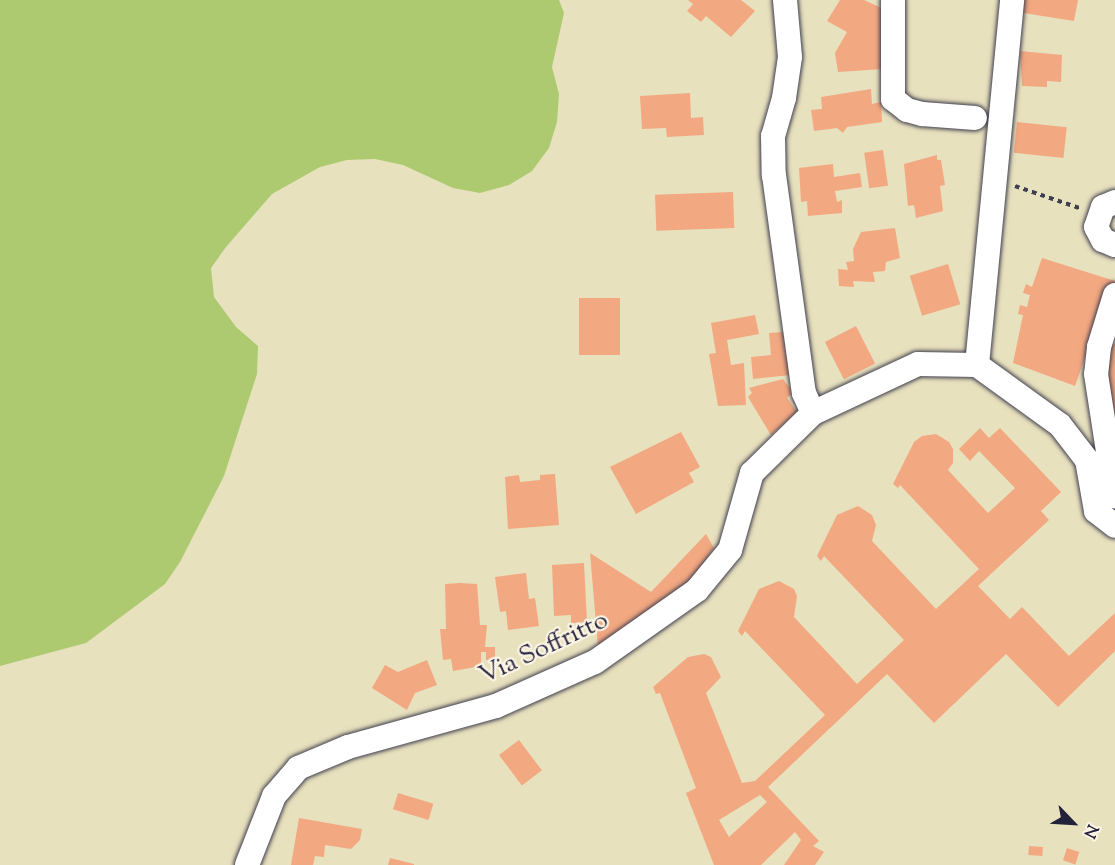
<!DOCTYPE html>
<style>
body{margin:0}
#map{position:relative;width:1115px;height:865px;overflow:hidden;background:#e8e1be;font-family:"Sorts Mill Goudy",serif}
div>[style]{position:absolute}
.green>*{inset:0;background:#adca71}
.building>*{inset:0;background:#f2a881;transform-origin:0 0}
.path>*{height:4px;margin-top:-2px;transform-origin:0;background:repeating-linear-gradient(90deg,#403f4f 0 4.5px,transparent 0 9px)}
.roads{filter:drop-shadow(0 0 2px #403f4f) drop-shadow(0 0 2px #403f4f)}
.street>*{height:24px;margin:-12px;padding:0 12px;transform-origin:12px;border-radius:12px;background:#fff}
span{translate:-50% -50%;white-space:nowrap;text-align:center;line-height:1.15;-webkit-text-stroke:4.5px #fcf5e5;paint-order:stroke}
.street-label{font-size:26px;color:#22223b}
.north{position:absolute;left:1043px;top:793px;width:60px;height:60px;-webkit-text-stroke:4px #fcf5e5;paint-order:stroke;rotate:115deg;font-size:16px;font-weight:700;line-height:24px;text-align:center;color:#22223b}
.north::after{content:'';display:block;margin:auto;width:21px;height:27px;background:#22223b;clip-path:polygon(50% 0,100% 100%,50% 72%,0 100%)}
</style>
<div id="map">
<div class="green">
<div style="clip-path:polygon(0 0,559px 0,564px 13px,552px 67px,559px 94px,557px 122px,549px 148px,532px 171px,509px 185px,480px 193px,453px 188px,403px 165px,375px 159px,347px 160px,320px 167px,272px 194px,226px 247px,211px 268px,214px 297px,236px 327px,258px 346px,257px 374px,224px 476px,180px 562px,165px 584px,86px 643px,0 666px)"></div>
</div>
<div class="building">
<div style="clip-path:polygon(688px 0,741px 0,755px 11px,731px 37px,706px 16px,701px 22px,687px 11px,693px 4px)"></div>
<div style="clip-path:polygon(840px 0,864px 0,886px 10px,883px 69px,838px 72px,835px 53px,847px 32px,827px 21px)"></div>
<div style="clip-path:polygon(1019px 0,1078px 0,1074px 21px,1017px 12px)"></div>
<div style="clip-path:polygon(1020px 51px,1062px 55px,1061px 82px,1047px 81px,1047px 87px,1022px 86px)"></div>
<div style="clip-path:polygon(871px 89px,872px 104px,881px 102px,882px 122px,847px 127px,843px 133px,837px 128px,814px 131px,811px 110px,822px 109px,821px 97px)"></div>
<div style="clip-path:polygon(690px 93px,691px 118px,703px 117px,704px 135px,667px 137px,666px 128px,642px 129px,640px 96px)"></div>
<div style="left:1017px;top:122px;width:50px;height:31px;rotate:6deg"></div>
<div style="left:883px;top:150px;width:36px;height:19px;rotate:82deg"></div>
<div style="clip-path:polygon(937px 155px,937px 160px,941px 160px,945px 185px,940px 186px,943px 211px,916px 218px,914px 205px,908px 206px,904px 164px)"></div>
<div style="clip-path:polygon(833px 164px,834px 177px,860px 173px,862px 187px,835px 191px,837px 202px,842px 200px,842px 213px,808px 216px,807px 201px,801px 202px,799px 168px)"></div>
<div style="left:733px;top:192px;width:36px;height:78px;rotate:88deg"></div>
<div style="clip-path:polygon(895px 228px,900px 258px,886px 262px,885px 271px,873px 272px,875px 282px,853px 281px,854px 287px,839px 286px,838px 269px,848px 270px,846px 262px,854px 261px,853px 249px,861px 232px)"></div>
<div style="clip-path:polygon(1042px 258px,1115px 281px,1097px 337px,1093px 335px,1075px 386px,1013px 363px,1023px 315px,1018px 314px,1020px 305px,1027px 307px,1030px 295px,1023px 293px,1026px 284px,1032px 287px)"></div>
<div style="left:948px;top:264px;width:42px;height:40px;rotate:73deg"></div>
<div style="left:620px;top:298px;width:57px;height:41px;rotate:90deg"></div>
<div style="clip-path:polygon(755px 315px,759px 334px,727px 340px,731px 365px,744px 363px,746px 405px,718px 406px,709px 354px,716px 353px,711px 323px)"></div>
<div style="left:856px;top:326px;width:42px;height:35px;rotate:63deg"></div>
<div style="clip-path:polygon(784px 332px,791px 375px,753px 379px,751px 357px,771px 355px,769px 333px)"></div>
<div style="clip-path:polygon(1115px 344px,1115px 414px,1113px 414px,1102px 345px)"></div>
<div style="clip-path:polygon(783px 379px,793px 392px,787px 398px,797px 412px,771px 435px,748px 397px,752px 393px,749px 388px)"></div>
<div style="clip-path:polygon(evenodd,980px 428px,989px 438px,1000px 428px,1061px 492px,1041px 511px,1049px 520px,978px 586px,1010px 619px,1022px 607px,1069px 656px,1115px 613px,1115px 651px,1058px 707px,1006px 654px,934px 723px,887px 674px,768px 787px,819px 841px,813px 846px,824px 852px,815px 865px,784px 865px,801px 840px,795px 832px,761px 865px,714px 865px,686px 793px,696px 788px,660px 693px,656px 694px,653px 687px,688px 657px,704px 654px,711px 657px,721px 677px,706px 693px,742px 783px,755px 781px,825px 715px,745px 631px,742px 636px,738px 631px,759px 589px,779px 581px,794px 589px,797px 596px,794px 617px,857px 684px,904px 640px,824px 556px,821px 561px,817px 556px,837px 515px,858px 506px,872px 515px,876px 525px,872px 541px,936px 609px,979px 569px,900px 485px,898px 488px,893px 484px,914px 442px,922px 436px,936px 434px,949px 442px,953px 449px,953px 463px,948px 470px,988px 513px,1015px 488px,979px 451px,970px 461px,959px 449px,980px 428px,760px 795px,767px 802px,729px 837px,719px 820px,760px 795px)"></div>
<div style="clip-path:polygon(681px 432px,700px 467px,689px 473px,694px 482px,636px 514px,610px 467px)"></div>
<div style="clip-path:polygon(555px 474px,559px 525px,508px 529px,505px 477px,519px 475px,520px 482px,540px 480px,540px 475px)"></div>
<div style="clip-path:polygon(706px 534px,714px 548px,695px 575px,666px 602px,598px 647px,590px 553px,651px 592px)"></div>
<div style="clip-path:polygon(584px 563px,587px 622px,571px 623px,571px 615px,554px 616px,552px 565px)"></div>
<div style="clip-path:polygon(526px 573px,529px 599px,535px 598px,539px 626px,508px 630px,506px 611px,500px 612px,495px 577px)"></div>
<div style="clip-path:polygon(460px 583px,477px 584px,480px 625px,487px 625px,485px 647px,495px 647px,495px 660px,486px 660px,486px 652px,481px 652px,481px 666px,453px 671px,451px 659px,443px 660px,440px 629px,446px 629px,445px 584px)"></div>
<div style="clip-path:polygon(427px 660px,437px 685px,415px 693px,407px 710px,372px 688px,385px 665px,398px 672px)"></div>
<div style="left:519px;top:740px;width:38px;height:25px;rotate:53deg"></div>
<div style="left:398px;top:793px;width:37px;height:17px;rotate:17deg"></div>
<div style="clip-path:polygon(299px 818px,362px 829px,360px 840px,351px 849px,325px 845px,324px 857px,315px 856px,313px 865px,291px 865px)"></div>
<div style="left:1029px;top:846px;width:14px;height:9px;rotate:4deg"></div>
<div style="left:1067px;top:848px;width:13px;height:13px;rotate:18deg"></div>
<div style="clip-path:polygon(390px 858px,414px 864px,414px 865px,388px 865px)"></div>
</div>
<div class="path">
<div style="left:1015px;top:186px;width:71px;rotate:18.9deg"></div>
</div>
<div class="roads">
<div class="street">
<div style="left:785px;top:0;width:57px;rotate:85deg"></div>
<div style="left:790px;top:57px;width:41px;rotate:98.3deg"></div>
<div style="left:784px;top:98px;width:40px;rotate:106deg"></div>
<div style="left:773px;top:136px;width:39px;rotate:89deg"></div>
<div style="left:774px;top:175px;width:220px;rotate:82.2deg"></div>
<div style="left:804px;top:393px;width:22px;rotate:66deg"></div>
<div style="left:893px;top:0;width:99px;rotate:90deg"></div>
<div style="left:893px;top:99px;width:18px;rotate:38deg"></div>
<div style="left:907px;top:110px;width:16px;rotate:15deg"></div>
<div style="left:922px;top:114px;width:53px;rotate:4.3deg"></div>
<div style="left:1115px;top:202px;width:13px;rotate:157deg"></div>
<div style="left:1103px;top:207px;width:21px;rotate:109deg"></div>
<div style="left:1096px;top:227px;width:15px;rotate:62deg"></div>
<div style="left:1103px;top:240px;width:13px;rotate:23deg"></div>
<div style="left:1115px;top:295px;width:54px;rotate:107.1deg"></div>
<div style="left:1099px;top:347px;width:27px;rotate:96deg"></div>
<div style="left:1096px;top:374px;width:124px;rotate:81.2deg"></div>
<div style="left:977px;top:365px;width:367px;rotate:-84.5deg"></div>
<div style="left:247px;top:865px;width:74px;rotate:-68.6deg"></div>
<div style="left:274px;top:796px;width:37px;rotate:-49deg"></div>
<div style="left:298px;top:768px;width:54px;rotate:-22.8deg"></div>
<div style="left:348px;top:747px;width:154px;rotate:-15.5deg"></div>
<div style="left:496px;top:706px;width:108px;rotate:-24deg"></div>
<div style="left:595px;top:662px;width:125px;rotate:-35.2deg"></div>
<div style="left:697px;top:590px;width:52px;rotate:-50.5deg"></div>
<div style="left:730px;top:550px;width:80px;rotate:-74.1deg"></div>
<div style="left:752px;top:473px;width:86px;rotate:-44.5deg"></div>
<div style="left:813px;top:413px;width:116px;rotate:-25deg"></div>
<div style="left:918px;top:364px;width:59px;rotate:1deg"></div>
<div style="left:977px;top:365px;width:102px;rotate:35.9deg"></div>
<div style="left:1060px;top:425px;width:44px;rotate:52.4deg"></div>
<div style="left:1087px;top:460px;width:52px;rotate:80deg"></div>
<div style="left:1096px;top:511px;width:24px;rotate:38deg"></div>
</div>
</div>
<div class="street-label">
<span style="left:544px;top:649px;rotate:-25deg">Via Soffritto</span>
</div>
<div class="north">N</div>
</div>
